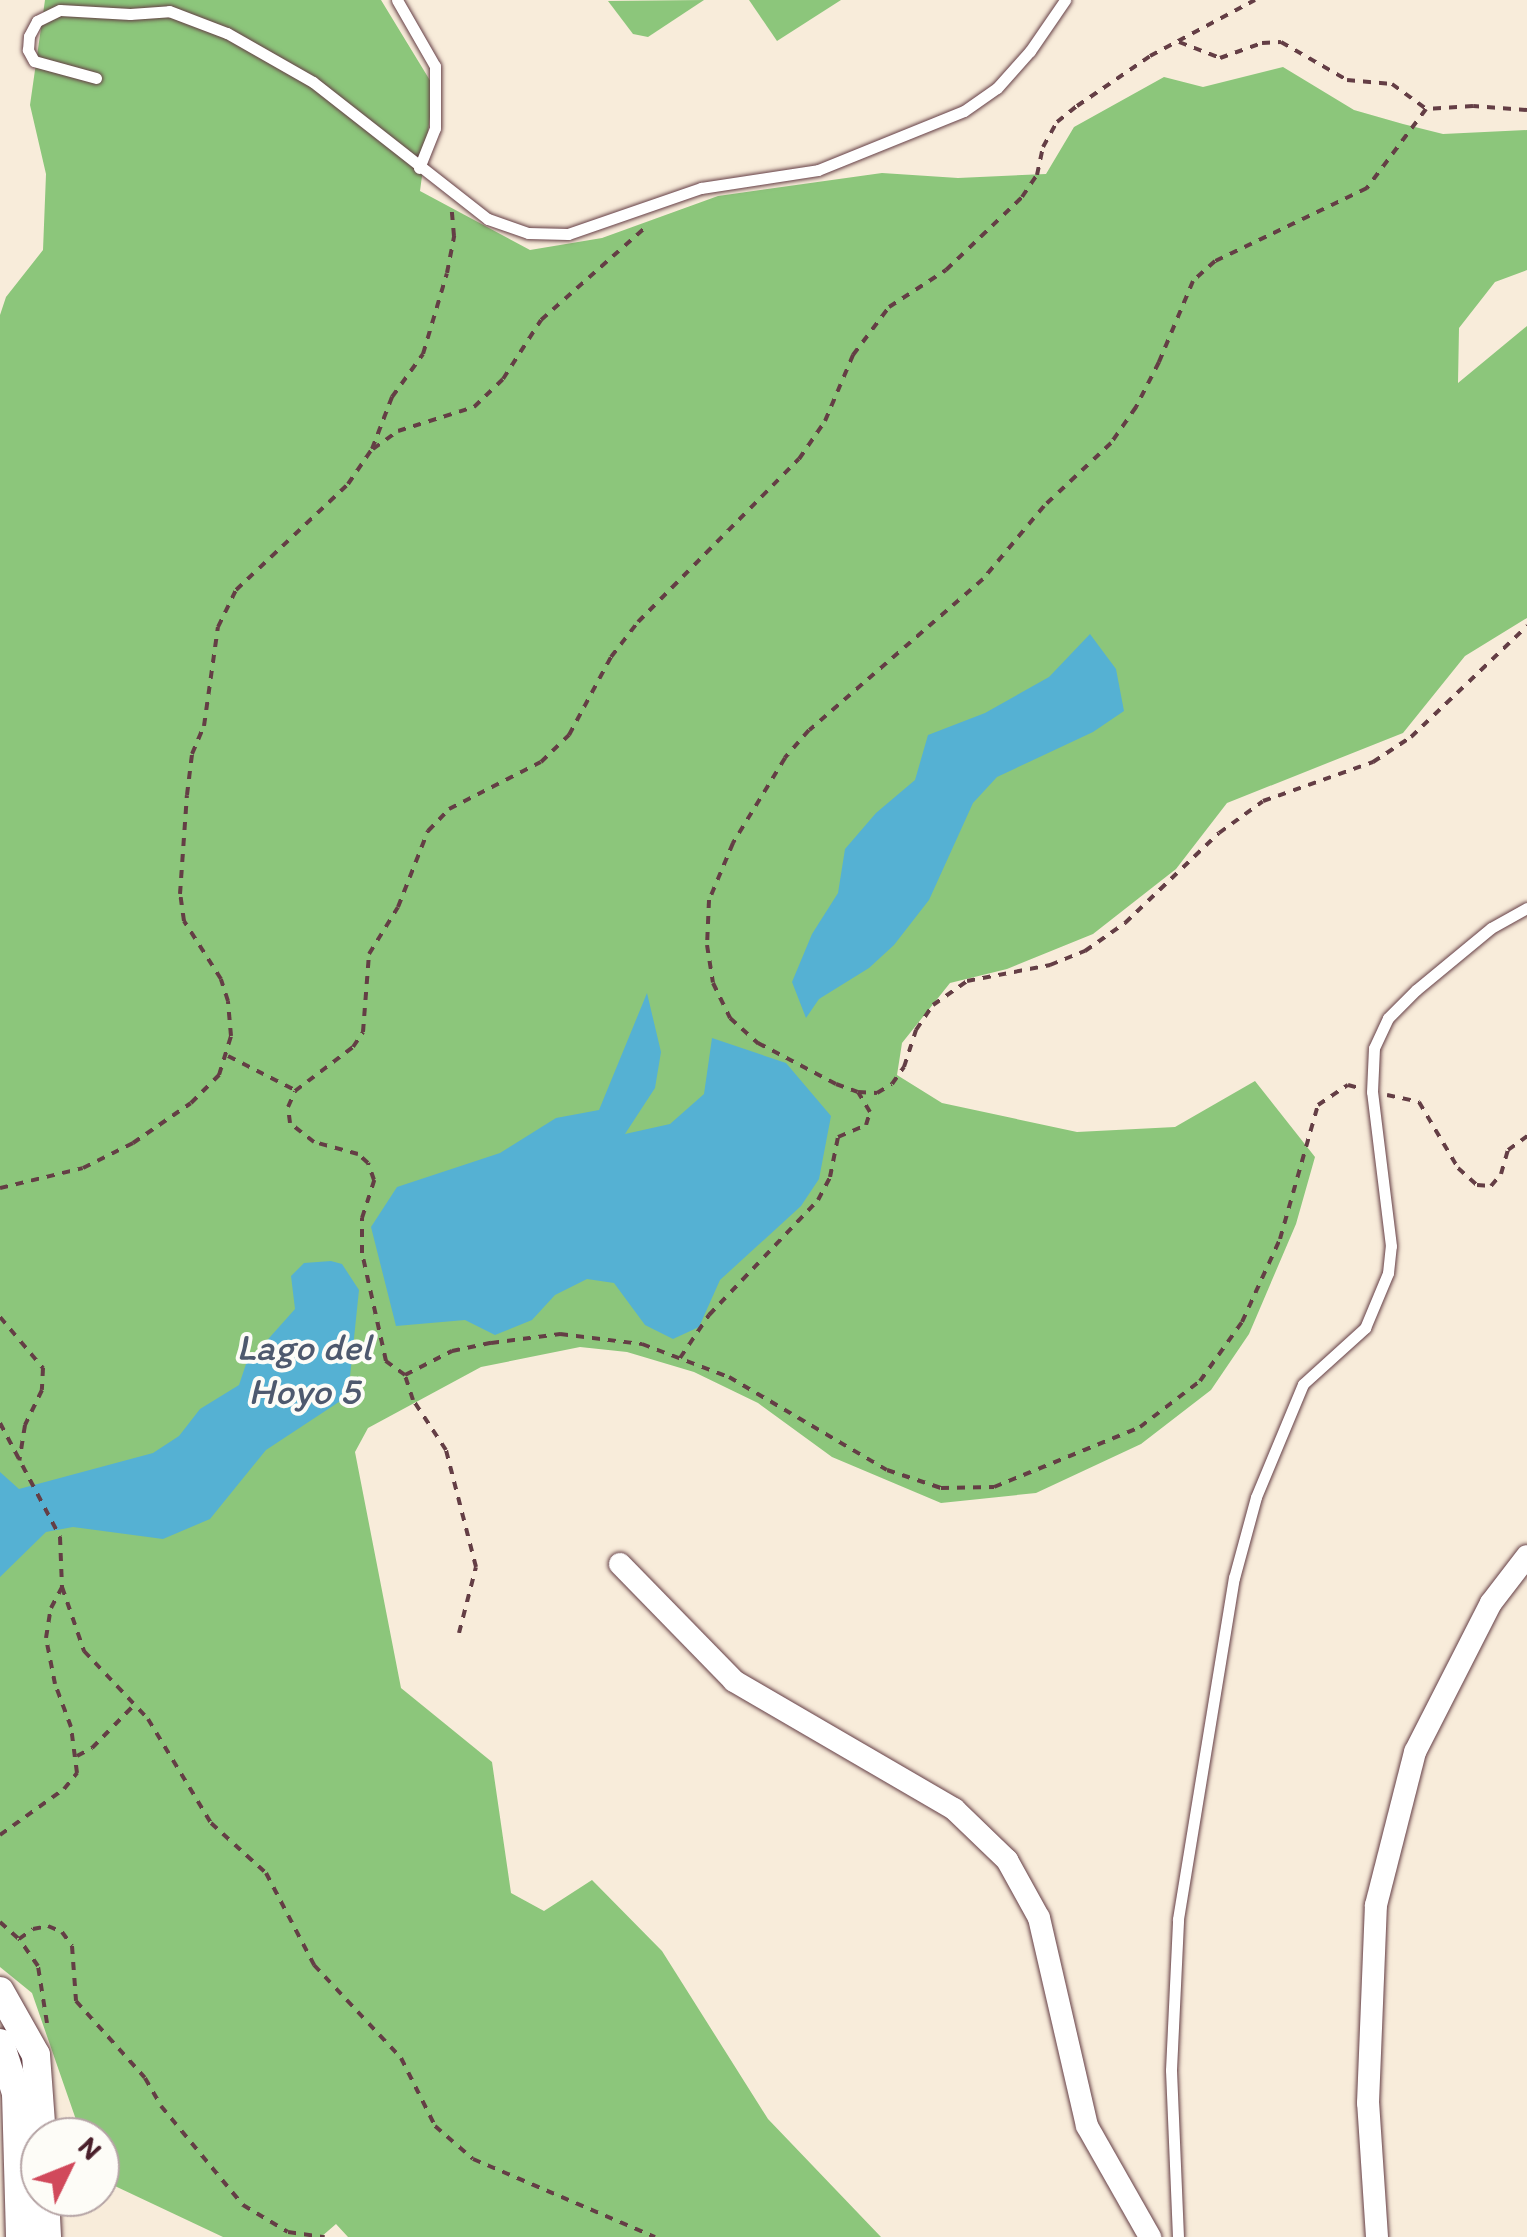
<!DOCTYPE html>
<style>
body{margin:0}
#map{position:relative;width:1527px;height:2237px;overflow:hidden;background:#f8ecda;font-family:Itim,sans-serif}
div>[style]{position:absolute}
.green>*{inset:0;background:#8cc67b}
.water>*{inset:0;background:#55b1d3}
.path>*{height:4px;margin-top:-2px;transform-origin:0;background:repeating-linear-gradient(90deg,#643e45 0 8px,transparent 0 16px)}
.roads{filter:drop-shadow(0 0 2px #643e45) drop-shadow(0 0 2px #643e45)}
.service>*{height:11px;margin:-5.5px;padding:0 5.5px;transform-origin:5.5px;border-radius:5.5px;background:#fff}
.minor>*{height:22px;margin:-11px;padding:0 11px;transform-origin:11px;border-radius:11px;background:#fff}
.tertiary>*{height:28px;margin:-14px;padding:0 14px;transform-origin:14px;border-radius:14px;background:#fff}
span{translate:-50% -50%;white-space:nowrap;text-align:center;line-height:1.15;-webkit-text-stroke:8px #fdfcf7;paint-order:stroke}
.water-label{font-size:38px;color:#4e596e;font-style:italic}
.north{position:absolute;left:20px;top:2117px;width:100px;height:100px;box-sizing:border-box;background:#fdfcf7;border:2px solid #b5a4a5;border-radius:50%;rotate:47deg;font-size:28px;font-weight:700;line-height:40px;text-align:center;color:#4a1f2b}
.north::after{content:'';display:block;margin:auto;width:35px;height:45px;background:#d1495b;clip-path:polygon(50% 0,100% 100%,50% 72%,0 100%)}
</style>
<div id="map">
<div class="green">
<div style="clip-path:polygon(45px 0,381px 0,434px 87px,420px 191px,530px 250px,602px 238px,718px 196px,882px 173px,958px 178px,1046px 174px,1074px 127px,1164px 77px,1203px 87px,1283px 67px,1354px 110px,1403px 124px,1443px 134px,1527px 130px,1527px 270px,1495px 282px,1459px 328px,1458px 383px,1527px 326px,1527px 618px,1465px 656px,1403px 733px,1227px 803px,1176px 869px,1093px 934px,1007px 969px,950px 983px,902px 1043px,897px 1075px,942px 1103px,1077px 1132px,1175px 1127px,1255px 1081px,1315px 1157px,1296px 1224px,1249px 1334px,1211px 1390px,1141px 1444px,1036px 1493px,941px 1503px,832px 1457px,758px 1403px,694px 1372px,627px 1352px,580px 1347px,481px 1367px,368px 1428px,355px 1452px,401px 1688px,492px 1762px,511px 1893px,544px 1911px,592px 1880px,662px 1951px,768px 2119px,881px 2237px,348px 2237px,336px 2224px,321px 2237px,223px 2237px,100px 2179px,100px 2137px,82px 2137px,32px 1993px,0 1967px,0 315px,6px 297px,43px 250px,46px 174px,30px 105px)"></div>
<div style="clip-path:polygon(704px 0,648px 37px,633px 34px,608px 1px)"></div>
<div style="clip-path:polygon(749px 0,841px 0,777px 41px)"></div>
</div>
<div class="water">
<div style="clip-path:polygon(1090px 634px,1116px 669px,1124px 711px,1093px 732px,997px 777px,973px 803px,929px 900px,894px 945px,869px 968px,819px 999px,806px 1018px,792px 982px,812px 934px,838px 893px,845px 849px,876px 813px,915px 780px,928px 735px,985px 713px,1049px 677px)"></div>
<div style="clip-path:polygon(647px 993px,661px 1052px,655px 1088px,625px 1134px,670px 1124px,704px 1094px,712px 1038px,786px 1063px,831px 1116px,819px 1179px,801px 1206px,720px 1280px,699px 1327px,673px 1339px,645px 1325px,614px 1283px,587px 1279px,555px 1295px,532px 1320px,495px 1335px,465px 1320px,396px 1326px,371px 1227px,397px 1187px,500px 1153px,556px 1118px,599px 1110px)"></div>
<div style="clip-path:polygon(331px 1261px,342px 1264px,359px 1290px,348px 1396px,266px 1450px,210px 1519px,163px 1539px,73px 1527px,46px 1532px,0 1577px,0 1472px,19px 1489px,153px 1453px,179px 1436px,200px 1409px,239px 1385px,246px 1364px,295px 1309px,291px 1276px,304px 1263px)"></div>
</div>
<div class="path">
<div style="left:1179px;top:42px;width:44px;rotate:21.3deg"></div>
<div style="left:1220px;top:58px;width:45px;rotate:-19.7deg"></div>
<div style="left:1262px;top:43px;width:19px;rotate:-3deg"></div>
<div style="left:1281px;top:42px;width:76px;rotate:29.9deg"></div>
<div style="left:1347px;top:80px;width:45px;rotate:5.1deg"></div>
<div style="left:1392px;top:84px;width:41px;rotate:36deg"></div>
<div style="left:1527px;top:110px;width:54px;rotate:-175.8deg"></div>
<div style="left:1473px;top:106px;width:47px;rotate:176.3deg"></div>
<div style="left:1426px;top:109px;width:99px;rotate:126.8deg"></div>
<div style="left:1367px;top:188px;width:169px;rotate:154.3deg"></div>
<div style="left:1215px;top:261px;width:30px;rotate:138deg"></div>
<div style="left:1193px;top:281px;width:88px;rotate:112.8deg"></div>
<div style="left:1159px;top:362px;width:51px;rotate:117.1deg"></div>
<div style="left:1136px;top:407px;width:44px;rotate:124.8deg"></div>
<div style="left:1111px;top:443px;width:92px;rotate:136.8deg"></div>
<div style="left:1044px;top:506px;width:95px;rotate:129.9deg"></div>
<div style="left:983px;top:579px;width:230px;rotate:139deg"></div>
<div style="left:809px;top:730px;width:37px;rotate:131deg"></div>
<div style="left:785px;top:758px;width:100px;rotate:121.5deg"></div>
<div style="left:733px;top:843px;width:62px;rotate:112.8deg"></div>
<div style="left:709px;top:900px;width:45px;rotate:92.5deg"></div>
<div style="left:707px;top:945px;width:38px;rotate:81deg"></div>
<div style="left:713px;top:983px;width:39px;rotate:64deg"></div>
<div style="left:730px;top:1018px;width:38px;rotate:42deg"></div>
<div style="left:758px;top:1043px;width:88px;rotate:27.7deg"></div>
<div style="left:836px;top:1084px;width:23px;rotate:20deg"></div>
<div style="left:858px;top:1092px;width:19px;rotate:3deg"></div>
<div style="left:877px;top:1093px;width:17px;rotate:-31deg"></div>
<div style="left:892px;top:1084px;width:21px;rotate:-55deg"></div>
<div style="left:904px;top:1067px;width:39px;rotate:-72deg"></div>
<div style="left:916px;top:1030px;width:30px;rotate:-56deg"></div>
<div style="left:933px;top:1005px;width:42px;rotate:-35.2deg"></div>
<div style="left:967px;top:981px;width:85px;rotate:-10.9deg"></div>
<div style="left:1050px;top:965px;width:38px;rotate:-22deg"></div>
<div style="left:1085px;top:951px;width:49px;rotate:-35deg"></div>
<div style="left:1125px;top:923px;width:130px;rotate:-43.8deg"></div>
<div style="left:1219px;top:833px;width:54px;rotate:-36deg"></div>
<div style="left:1263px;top:801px;width:117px;rotate:-19.5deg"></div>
<div style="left:1373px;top:762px;width:45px;rotate:-33.3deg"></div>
<div style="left:1411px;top:737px;width:161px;rotate:-43.7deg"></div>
<div style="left:373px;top:449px;width:31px;rotate:-36deg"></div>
<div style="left:398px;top:431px;width:80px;rotate:-17.5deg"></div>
<div style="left:474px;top:407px;width:40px;rotate:-44deg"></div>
<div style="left:503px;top:379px;width:70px;rotate:-57.2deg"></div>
<div style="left:541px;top:320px;width:144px;rotate:-41.6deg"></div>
<div style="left:228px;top:1056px;width:75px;rotate:26.9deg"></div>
<div style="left:1387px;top:1095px;width:33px;rotate:12deg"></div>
<div style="left:1419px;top:1102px;width:77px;rotate:59.4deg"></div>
<div style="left:1458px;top:1168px;width:25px;rotate:42deg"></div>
<div style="left:1477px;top:1185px;width:14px;rotate:4deg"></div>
<div style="left:1491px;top:1186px;width:16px;rotate:-50deg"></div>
<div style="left:1501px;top:1174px;width:25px;rotate:-74deg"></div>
<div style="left:1508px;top:1150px;width:24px;rotate:-36deg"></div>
<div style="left:0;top:1188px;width:85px;rotate:-13.5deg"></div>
<div style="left:83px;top:1168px;width:56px;rotate:-26.6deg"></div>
<div style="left:133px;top:1143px;width:70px;rotate:-34.6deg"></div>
<div style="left:191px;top:1103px;width:40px;rotate:-45deg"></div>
<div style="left:219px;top:1075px;width:41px;rotate:-72.9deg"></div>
<div style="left:231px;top:1036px;width:35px;rotate:-95deg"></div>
<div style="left:228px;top:1001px;width:23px;rotate:-108deg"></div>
<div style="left:221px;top:979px;width:69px;rotate:-122.5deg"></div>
<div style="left:184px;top:921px;width:27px;rotate:-98deg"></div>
<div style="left:180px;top:894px;width:99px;rotate:-86deg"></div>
<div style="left:187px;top:795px;width:41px;rotate:-83deg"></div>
<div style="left:192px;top:754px;width:30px;rotate:-67deg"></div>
<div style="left:204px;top:726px;width:100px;rotate:-82deg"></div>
<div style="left:218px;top:627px;width:41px;rotate:-64.1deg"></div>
<div style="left:236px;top:590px;width:154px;rotate:-43.4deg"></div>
<div style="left:348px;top:484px;width:42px;rotate:-55.6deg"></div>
<div style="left:372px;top:449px;width:56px;rotate:-69deg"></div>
<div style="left:392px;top:397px;width:53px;rotate:-54.2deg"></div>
<div style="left:423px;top:354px;width:84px;rotate:-73.5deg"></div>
<div style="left:447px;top:273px;width:38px;rotate:-79deg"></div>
<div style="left:454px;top:236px;width:25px;rotate:-95deg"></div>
<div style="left:0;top:1317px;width:67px;rotate:49.9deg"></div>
<div style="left:43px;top:1368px;width:22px;rotate:93deg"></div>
<div style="left:42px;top:1390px;width:39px;rotate:116deg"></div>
<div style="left:25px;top:1425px;width:36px;rotate:99deg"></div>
<div style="left:680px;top:1358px;width:52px;rotate:-56deg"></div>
<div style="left:709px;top:1315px;width:158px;rotate:-46.5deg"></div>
<div style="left:818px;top:1200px;width:26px;rotate:-62deg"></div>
<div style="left:830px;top:1177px;width:41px;rotate:-78.7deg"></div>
<div style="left:838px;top:1137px;width:30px;rotate:-23deg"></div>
<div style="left:866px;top:1125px;width:14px;rotate:-73deg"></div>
<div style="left:870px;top:1112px;width:23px;rotate:-121deg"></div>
<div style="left:405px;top:1375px;width:53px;rotate:-27.1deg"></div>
<div style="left:452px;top:1351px;width:40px;rotate:-12deg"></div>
<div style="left:491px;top:1343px;width:70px;rotate:-7.4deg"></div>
<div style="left:560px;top:1334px;width:83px;rotate:7deg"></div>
<div style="left:642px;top:1344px;width:93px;rotate:20.8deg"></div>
<div style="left:729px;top:1377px;width:183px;rotate:30.5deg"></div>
<div style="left:887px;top:1470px;width:57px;rotate:18.4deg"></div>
<div style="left:941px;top:1488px;width:53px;rotate:-1.1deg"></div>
<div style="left:994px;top:1487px;width:158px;rotate:-22.3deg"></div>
<div style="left:1140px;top:1427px;width:76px;rotate:-37.5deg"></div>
<div style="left:1200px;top:1381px;width:72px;rotate:-54.6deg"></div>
<div style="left:1242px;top:1322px;width:91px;rotate:-65.4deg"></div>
<div style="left:1280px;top:1239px;width:139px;rotate:-74.2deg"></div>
<div style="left:1318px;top:1105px;width:36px;rotate:-34deg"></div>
<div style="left:1348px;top:1085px;width:11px;rotate:15deg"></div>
<div style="left:0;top:1423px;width:129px;rotate:62.2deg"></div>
<div style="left:60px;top:1537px;width:50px;rotate:87.7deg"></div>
<div style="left:62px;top:1587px;width:68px;rotate:71deg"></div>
<div style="left:84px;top:1651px;width:93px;rotate:46.7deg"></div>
<div style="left:148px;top:1719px;width:122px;rotate:58.8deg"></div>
<div style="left:211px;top:1823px;width:74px;rotate:42.3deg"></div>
<div style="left:266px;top:1873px;width:104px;rotate:62.4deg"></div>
<div style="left:314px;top:1965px;width:127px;rotate:46.9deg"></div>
<div style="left:401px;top:2058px;width:76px;rotate:63.4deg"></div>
<div style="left:435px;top:2126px;width:50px;rotate:41deg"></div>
<div style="left:473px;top:2159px;width:198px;rotate:23.2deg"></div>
<div style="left:459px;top:1633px;width:68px;rotate:-75.6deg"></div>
<div style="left:476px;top:1567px;width:121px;rotate:-104.4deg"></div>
<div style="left:446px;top:1450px;width:60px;rotate:-123.4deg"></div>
<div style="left:413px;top:1400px;width:26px;rotate:-108deg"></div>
<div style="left:405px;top:1375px;width:24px;rotate:-144deg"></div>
<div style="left:386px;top:1361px;width:111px;rotate:-102.5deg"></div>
<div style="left:362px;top:1253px;width:35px;rotate:-90deg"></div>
<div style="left:362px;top:1218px;width:40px;rotate:-72deg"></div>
<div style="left:374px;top:1180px;width:18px;rotate:-109deg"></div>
<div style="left:368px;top:1163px;width:13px;rotate:-138deg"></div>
<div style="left:358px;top:1154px;width:46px;rotate:-164.7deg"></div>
<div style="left:314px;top:1142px;width:31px;rotate:-142deg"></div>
<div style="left:290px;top:1123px;width:16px;rotate:-97deg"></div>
<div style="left:288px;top:1107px;width:17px;rotate:-66deg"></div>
<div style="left:295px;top:1091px;width:73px;rotate:-37.2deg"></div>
<div style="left:353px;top:1047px;width:18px;rotate:-56deg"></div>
<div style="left:363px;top:1032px;width:78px;rotate:-85.6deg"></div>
<div style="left:369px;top:954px;width:55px;rotate:-58.3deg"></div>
<div style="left:398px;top:907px;width:82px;rotate:-68.5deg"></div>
<div style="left:428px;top:831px;width:30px;rotate:-46deg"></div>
<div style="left:449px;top:809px;width:103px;rotate:-27.1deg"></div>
<div style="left:541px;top:762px;width:39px;rotate:-44deg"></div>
<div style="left:569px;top:735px;width:89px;rotate:-61.7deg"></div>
<div style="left:611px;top:657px;width:44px;rotate:-52.4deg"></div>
<div style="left:638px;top:622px;width:229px;rotate:-45.4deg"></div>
<div style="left:799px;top:459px;width:46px;rotate:-55.6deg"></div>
<div style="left:825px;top:421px;width:72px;rotate:-67deg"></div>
<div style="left:853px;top:355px;width:60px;rotate:-53.1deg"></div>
<div style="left:889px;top:307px;width:68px;rotate:-33deg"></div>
<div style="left:946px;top:270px;width:105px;rotate:-43.8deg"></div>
<div style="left:1022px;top:197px;width:27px;rotate:-56deg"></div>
<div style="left:1037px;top:175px;width:29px;rotate:-78deg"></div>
<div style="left:1043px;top:147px;width:29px;rotate:-61deg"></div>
<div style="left:1057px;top:122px;width:26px;rotate:-39deg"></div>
<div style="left:1077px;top:106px;width:88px;rotate:-34.4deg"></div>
<div style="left:1150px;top:56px;width:119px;rotate:-28.1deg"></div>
<div style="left:77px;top:1756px;width:17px;rotate:-28deg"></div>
<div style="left:92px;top:1748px;width:63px;rotate:-45.6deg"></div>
<div style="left:0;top:1835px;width:79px;rotate:-35.7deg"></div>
<div style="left:64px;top:1789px;width:21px;rotate:-51deg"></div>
<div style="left:77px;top:1773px;width:46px;rotate:-97.4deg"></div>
<div style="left:71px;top:1727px;width:46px;rotate:-110.4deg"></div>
<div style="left:55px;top:1684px;width:47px;rotate:-101.1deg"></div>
<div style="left:46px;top:1638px;width:30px;rotate:-81deg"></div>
<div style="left:51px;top:1608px;width:24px;rotate:-62deg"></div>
<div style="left:0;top:1922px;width:25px;rotate:42deg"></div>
<div style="left:47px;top:2023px;width:58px;rotate:-99deg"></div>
<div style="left:38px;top:1966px;width:33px;rotate:-125deg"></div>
<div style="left:19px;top:1939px;width:17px;rotate:-36deg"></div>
<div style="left:33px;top:1929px;width:15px;rotate:-11deg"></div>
<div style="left:48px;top:1926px;width:15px;rotate:23deg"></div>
<div style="left:62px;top:1932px;width:17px;rotate:54deg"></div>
<div style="left:72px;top:1946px;width:55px;rotate:85.8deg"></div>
<div style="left:76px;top:2001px;width:103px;rotate:48.1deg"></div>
<div style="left:145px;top:2078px;width:32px;rotate:60deg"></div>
<div style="left:161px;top:2106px;width:129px;rotate:50.4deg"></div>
<div style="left:243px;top:2205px;width:52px;rotate:31deg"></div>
<div style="left:288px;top:2232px;width:37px;rotate:8deg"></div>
</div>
<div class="roads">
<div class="service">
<div style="left:397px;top:0;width:76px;rotate:60.1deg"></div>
<div style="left:435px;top:66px;width:62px;rotate:90deg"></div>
<div style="left:435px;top:128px;width:43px;rotate:111.8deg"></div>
<div style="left:96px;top:78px;width:64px;rotate:-164.7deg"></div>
<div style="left:34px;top:61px;width:13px;rotate:-119deg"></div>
<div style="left:28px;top:50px;width:14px;rotate:-86deg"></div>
<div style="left:29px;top:36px;width:17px;rotate:-62deg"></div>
<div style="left:37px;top:21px;width:25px;rotate:-26deg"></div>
<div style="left:60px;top:10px;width:70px;rotate:3.3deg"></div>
<div style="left:130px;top:14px;width:39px;rotate:-4deg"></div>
<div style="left:169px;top:11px;width:62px;rotate:20.8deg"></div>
<div style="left:227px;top:33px;width:99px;rotate:29.7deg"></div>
<div style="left:313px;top:82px;width:222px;rotate:38.1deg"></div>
<div style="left:488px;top:219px;width:42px;rotate:19.3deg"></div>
<div style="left:528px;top:233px;width:40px;rotate:1.4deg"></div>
<div style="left:568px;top:234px;width:141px;rotate:-19.1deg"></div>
<div style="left:701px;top:188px;width:118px;rotate:-8.7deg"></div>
<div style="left:818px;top:170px;width:157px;rotate:-22deg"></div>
<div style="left:964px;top:111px;width:40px;rotate:-34.9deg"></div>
<div style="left:997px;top:88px;width:50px;rotate:-48.3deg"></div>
<div style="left:1030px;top:51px;width:62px;rotate:-55.5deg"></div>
<div style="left:1178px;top:2237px;width:167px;rotate:-92.4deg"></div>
<div style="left:1171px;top:2070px;width:151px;rotate:-87.3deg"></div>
<div style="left:1178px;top:1919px;width:346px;rotate:-80.7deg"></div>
<div style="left:1234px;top:1578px;width:84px;rotate:-74.8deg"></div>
<div style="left:1256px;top:1497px;width:122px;rotate:-67.4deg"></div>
<div style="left:1303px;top:1384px;width:84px;rotate:-42.1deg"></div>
<div style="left:1365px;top:1328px;width:60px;rotate:-67.3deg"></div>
<div style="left:1388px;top:1273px;width:27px;rotate:-84deg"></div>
<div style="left:1391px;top:1246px;width:155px;rotate:-97deg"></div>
<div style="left:1372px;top:1092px;width:44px;rotate:-87.4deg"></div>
<div style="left:1374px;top:1048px;width:33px;rotate:-65deg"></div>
<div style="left:1388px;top:1018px;width:40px;rotate:-45deg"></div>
<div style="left:1416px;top:990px;width:97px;rotate:-39.6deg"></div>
<div style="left:1491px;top:928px;width:41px;rotate:-29.1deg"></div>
</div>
<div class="minor">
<div style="left:620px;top:1564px;width:163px;rotate:45.7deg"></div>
<div style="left:734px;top:1681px;width:255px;rotate:30.2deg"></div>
<div style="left:954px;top:1809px;width:74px;rotate:43.9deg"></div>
<div style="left:1007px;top:1860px;width:66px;rotate:61.1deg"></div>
<div style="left:1039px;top:1918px;width:213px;rotate:77deg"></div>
<div style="left:1087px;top:2126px;width:128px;rotate:60.4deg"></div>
<div style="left:1377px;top:2237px;width:134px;rotate:-93.8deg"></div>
<div style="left:1368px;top:2103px;width:198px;rotate:-87.7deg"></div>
<div style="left:1376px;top:1905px;width:158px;rotate:-75.7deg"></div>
<div style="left:1415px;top:1752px;width:167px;rotate:-63deg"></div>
<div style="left:1491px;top:1603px;width:59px;rotate:-52.5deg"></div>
</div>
<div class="tertiary">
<div style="left:0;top:1991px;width:73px;rotate:60.6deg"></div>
<div style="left:36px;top:2055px;width:82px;rotate:85.8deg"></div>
<div style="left:0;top:2043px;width:52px;rotate:72.3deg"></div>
<div style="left:16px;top:2093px;width:144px;rotate:88.4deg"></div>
<div style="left:45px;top:2197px;width:40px;rotate:87.1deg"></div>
</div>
</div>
<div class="water-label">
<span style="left:304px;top:1370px">Lago del<br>Hoyo 5</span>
</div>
<div class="north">N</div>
</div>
